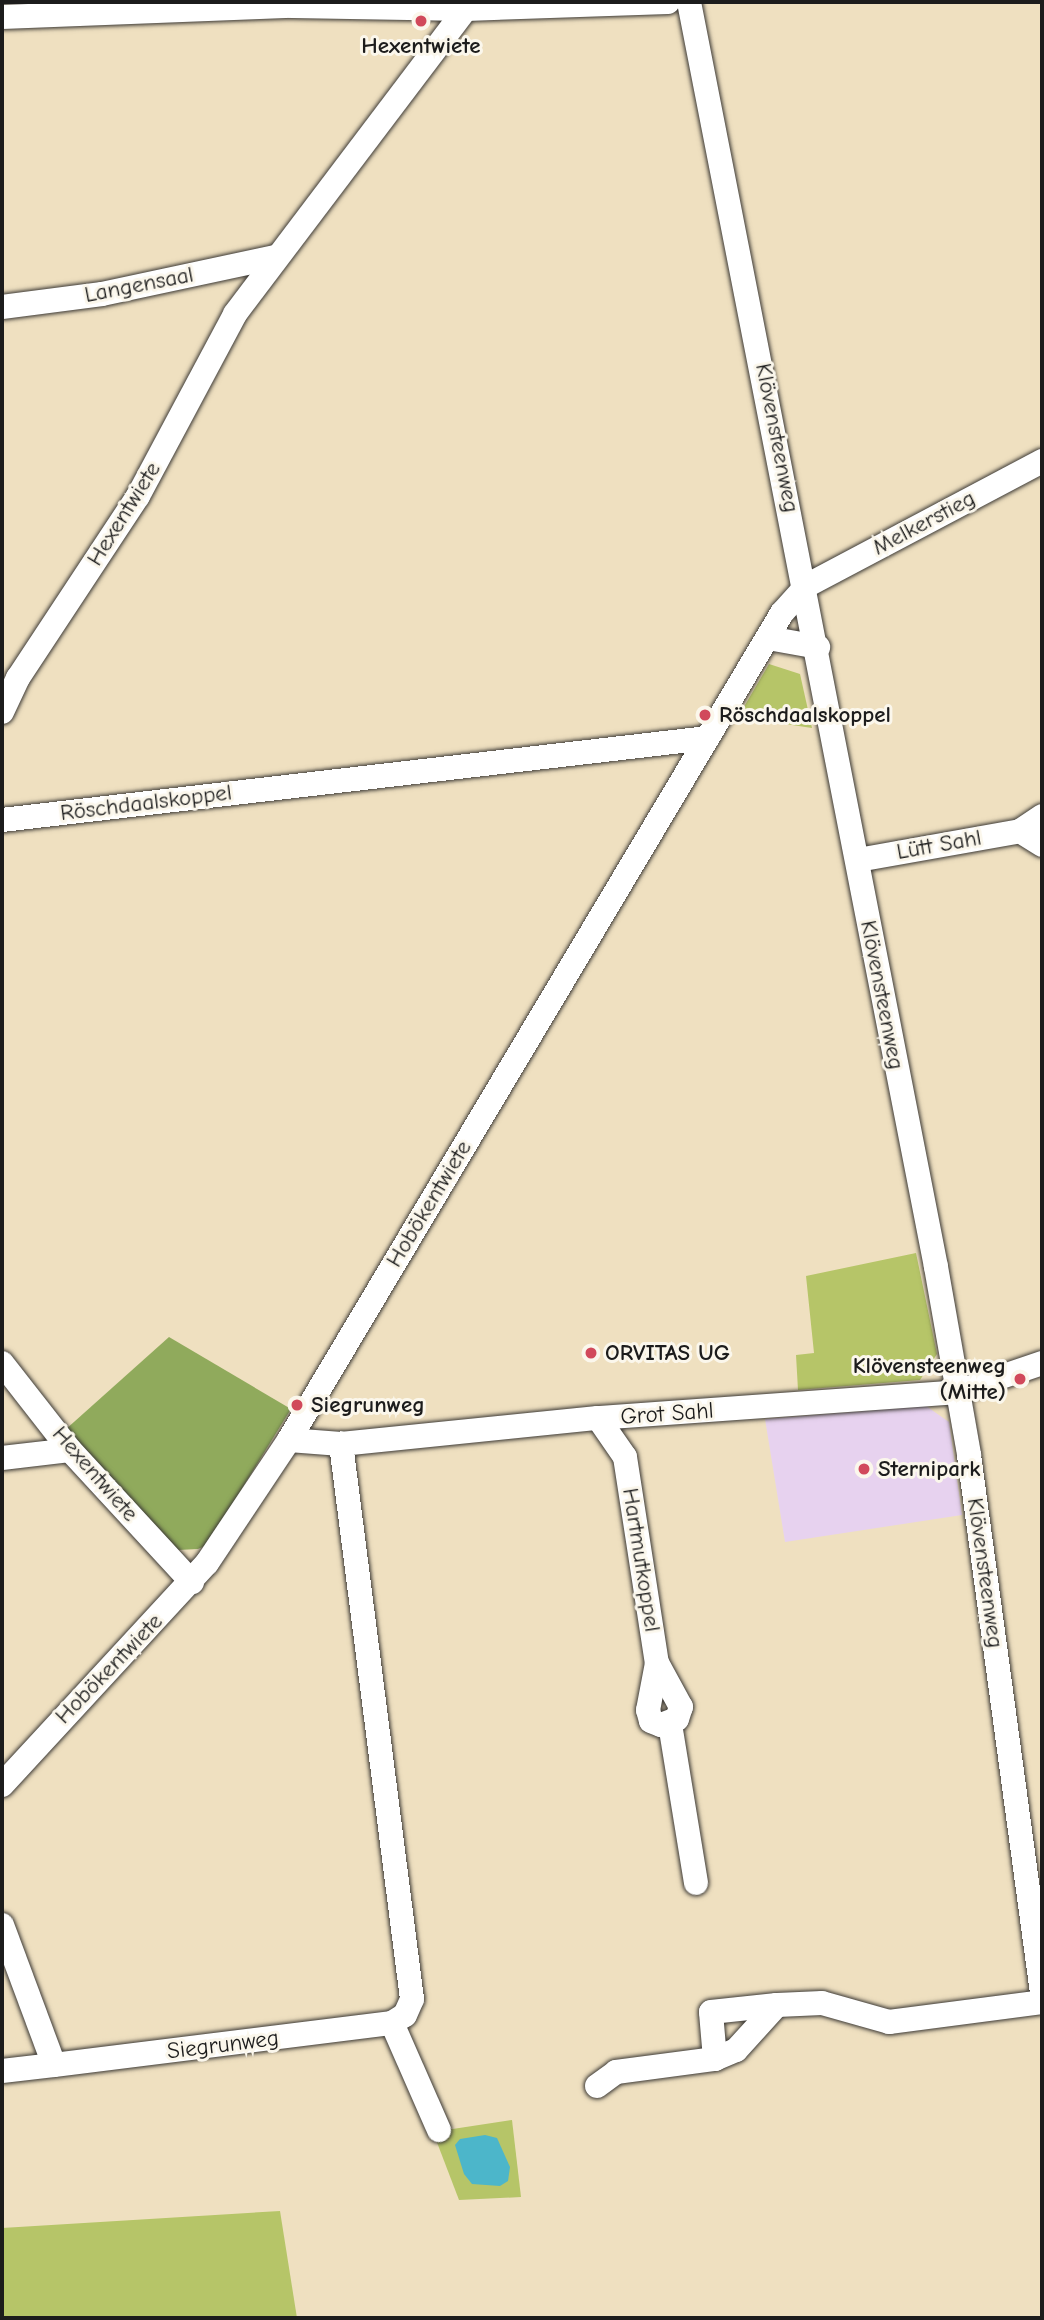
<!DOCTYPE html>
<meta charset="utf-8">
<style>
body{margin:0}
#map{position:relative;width:1044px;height:2320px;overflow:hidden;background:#efe0c0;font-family:"Comic Neue",sans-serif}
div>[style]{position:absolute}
.built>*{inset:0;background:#e7d2ef}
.green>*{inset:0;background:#b6c568}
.forest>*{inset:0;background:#90aa5c}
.water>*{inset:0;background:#4cb6ca}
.roads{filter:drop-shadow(0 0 2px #3c3935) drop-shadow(0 0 2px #3c3935)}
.minor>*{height:24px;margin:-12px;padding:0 12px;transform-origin:12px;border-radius:12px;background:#fff}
.dots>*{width:19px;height:19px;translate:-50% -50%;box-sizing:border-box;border:4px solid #fbf7ec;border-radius:50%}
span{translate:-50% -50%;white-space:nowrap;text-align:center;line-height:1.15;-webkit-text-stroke:6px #fbf7ec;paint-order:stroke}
.poi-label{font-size:23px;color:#1c1c1c;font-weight:700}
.left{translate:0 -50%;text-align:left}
.right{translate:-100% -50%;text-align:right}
.street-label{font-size:23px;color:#1c1c1c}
.frame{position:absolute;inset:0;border:4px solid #1c1c1c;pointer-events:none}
</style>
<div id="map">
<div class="built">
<div style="clip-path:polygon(926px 1406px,949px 1422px,962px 1515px,785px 1542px,765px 1419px)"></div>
</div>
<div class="green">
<div style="clip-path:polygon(769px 664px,800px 674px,812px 728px,738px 717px)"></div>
<div style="clip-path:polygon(916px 1253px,937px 1354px,920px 1380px,798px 1390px,796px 1355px,814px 1353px,806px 1276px)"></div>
<div style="clip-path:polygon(512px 2120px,521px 2197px,459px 2200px,433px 2132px)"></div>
<div style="clip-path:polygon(280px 2211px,297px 2318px,2px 2318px,2px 2228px)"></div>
</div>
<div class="forest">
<div style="clip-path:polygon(169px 1337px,291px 1409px,207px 1545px,198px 1549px,178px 1550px,65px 1430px)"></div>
</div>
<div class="water">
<div style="clip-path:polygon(485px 2135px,497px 2138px,510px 2167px,508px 2181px,500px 2186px,472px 2184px,464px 2174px,455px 2145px,460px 2139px)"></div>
</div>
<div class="roads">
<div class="minor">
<div style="left:689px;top:2px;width:1289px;rotate:78.95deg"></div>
<div style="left:936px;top:1267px;width:191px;rotate:80deg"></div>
<div style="left:969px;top:1455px;width:543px;rotate:82.27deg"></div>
<div style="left:2px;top:17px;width:290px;rotate:-2.2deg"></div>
<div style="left:292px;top:6px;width:174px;rotate:1deg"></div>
<div style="left:466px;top:9px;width:202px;rotate:-2deg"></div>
<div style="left:2px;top:307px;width:101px;rotate:-7.4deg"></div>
<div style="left:102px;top:294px;width:177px;rotate:-12.1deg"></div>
<div style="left:768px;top:638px;width:51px;rotate:10.2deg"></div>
<div style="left:2px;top:712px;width:38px;rotate:-65deg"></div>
<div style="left:18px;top:678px;width:218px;rotate:-56.6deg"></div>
<div style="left:138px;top:496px;width:206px;rotate:-61.9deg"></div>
<div style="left:235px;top:314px;width:383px;rotate:-52.9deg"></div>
<div style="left:2px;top:820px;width:710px;rotate:-6.63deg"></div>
<div style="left:1020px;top:831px;width:26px;rotate:32deg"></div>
<div style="left:858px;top:860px;width:165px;rotate:-10.1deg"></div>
<div style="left:1020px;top:831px;width:27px;rotate:-34deg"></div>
<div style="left:2px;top:1363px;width:110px;rotate:52deg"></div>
<div style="left:70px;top:1450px;width:180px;rotate:47.3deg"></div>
<div style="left:598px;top:1418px;width:47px;rotate:55.3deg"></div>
<div style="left:625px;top:1457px;width:208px;rotate:81.2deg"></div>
<div style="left:657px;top:1663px;width:48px;rotate:100.8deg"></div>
<div style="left:648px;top:1710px;width:11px;rotate:75deg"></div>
<div style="left:651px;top:1721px;width:11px;rotate:22deg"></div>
<div style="left:661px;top:1725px;width:17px;rotate:-21deg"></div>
<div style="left:677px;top:1719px;width:13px;rotate:-72deg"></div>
<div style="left:681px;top:1707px;width:50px;rotate:-118.6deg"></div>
<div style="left:289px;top:1440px;width:52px;rotate:4.4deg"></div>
<div style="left:341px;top:1444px;width:258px;rotate:-5.8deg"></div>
<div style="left:598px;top:1418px;width:360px;rotate:-4.1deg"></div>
<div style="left:957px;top:1392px;width:90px;rotate:-18.8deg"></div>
<div style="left:2px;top:1458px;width:68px;rotate:-6.7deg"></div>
<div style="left:670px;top:1724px;width:161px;rotate:80.7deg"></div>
<div style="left:2px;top:1785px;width:302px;rotate:-47.3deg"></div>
<div style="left:207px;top:1563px;width:148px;rotate:-56.3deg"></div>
<div style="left:289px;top:1440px;width:963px;rotate:-59.2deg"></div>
<div style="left:782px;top:613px;width:36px;rotate:-48deg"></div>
<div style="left:806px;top:586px;width:267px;rotate:-27.9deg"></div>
<div style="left:2px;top:1925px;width:149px;rotate:69.6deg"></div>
<div style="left:54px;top:2065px;width:341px;rotate:-7.1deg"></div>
<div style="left:392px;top:2023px;width:15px;rotate:-32deg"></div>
<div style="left:405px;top:2015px;width:17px;rotate:-66deg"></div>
<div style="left:412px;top:1999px;width:560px;rotate:-97.29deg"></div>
<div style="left:777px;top:2005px;width:45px;rotate:-2.5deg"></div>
<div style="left:822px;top:2003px;width:70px;rotate:15.8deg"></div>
<div style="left:889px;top:2022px;width:154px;rotate:-7.4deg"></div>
<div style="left:777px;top:2005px;width:61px;rotate:132.3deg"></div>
<div style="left:736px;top:2050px;width:23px;rotate:157deg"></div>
<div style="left:715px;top:2059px;width:47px;rotate:-94.9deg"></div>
<div style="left:711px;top:2012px;width:66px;rotate:-6.1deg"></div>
<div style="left:392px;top:2023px;width:117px;rotate:66.3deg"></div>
<div style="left:2px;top:2071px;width:52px;rotate:-6.6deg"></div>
<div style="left:597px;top:2086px;width:24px;rotate:-36deg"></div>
<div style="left:616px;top:2072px;width:100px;rotate:-7.5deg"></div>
</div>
</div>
<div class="dots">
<div style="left:421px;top:21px;background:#d1495b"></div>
<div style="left:705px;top:715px;background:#d1495b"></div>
<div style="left:591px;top:1353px;background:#d1495b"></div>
<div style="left:1020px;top:1379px;background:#d1495b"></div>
<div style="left:297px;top:1405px;background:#d1495b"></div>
<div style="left:864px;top:1469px;background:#d1495b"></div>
</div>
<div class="poi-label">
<span style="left:421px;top:46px">Hexentwiete</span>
<span class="left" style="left:719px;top:715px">Röschdaalskoppel</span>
<span class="left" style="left:605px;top:1353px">ORVITAS UG</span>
<span class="right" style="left:1006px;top:1379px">Klövensteenweg<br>(Mitte)</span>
<span class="left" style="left:311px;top:1405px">Siegrunweg</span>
<span class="left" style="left:878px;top:1469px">Sternipark</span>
</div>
<div class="street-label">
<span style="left:139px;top:285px;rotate:-11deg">Langensaal</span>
<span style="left:777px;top:438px;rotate:79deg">Klövensteenweg</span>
<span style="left:124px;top:514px;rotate:-58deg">Hexentwiete</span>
<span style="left:924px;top:523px;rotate:-28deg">Melkerstieg</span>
<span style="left:146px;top:803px;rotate:-7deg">Röschdaalskoppel</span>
<span style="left:939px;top:845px;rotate:-10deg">Lütt Sahl</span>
<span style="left:882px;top:995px;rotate:79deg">Klövensteenweg</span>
<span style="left:429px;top:1204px;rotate:-59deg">Hobökentwiete</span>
<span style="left:667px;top:1414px;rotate:-4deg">Grot Sahl</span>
<span style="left:95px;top:1474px;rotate:49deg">Hexentwiete</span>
<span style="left:641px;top:1560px;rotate:81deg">Hartmutkoppel</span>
<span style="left:985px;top:1573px;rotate:82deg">Klövensteenweg</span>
<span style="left:109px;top:1669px;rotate:-46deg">Hobökentwiete</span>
<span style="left:223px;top:2045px;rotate:-7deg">Siegrunweg</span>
</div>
<div class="frame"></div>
</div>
